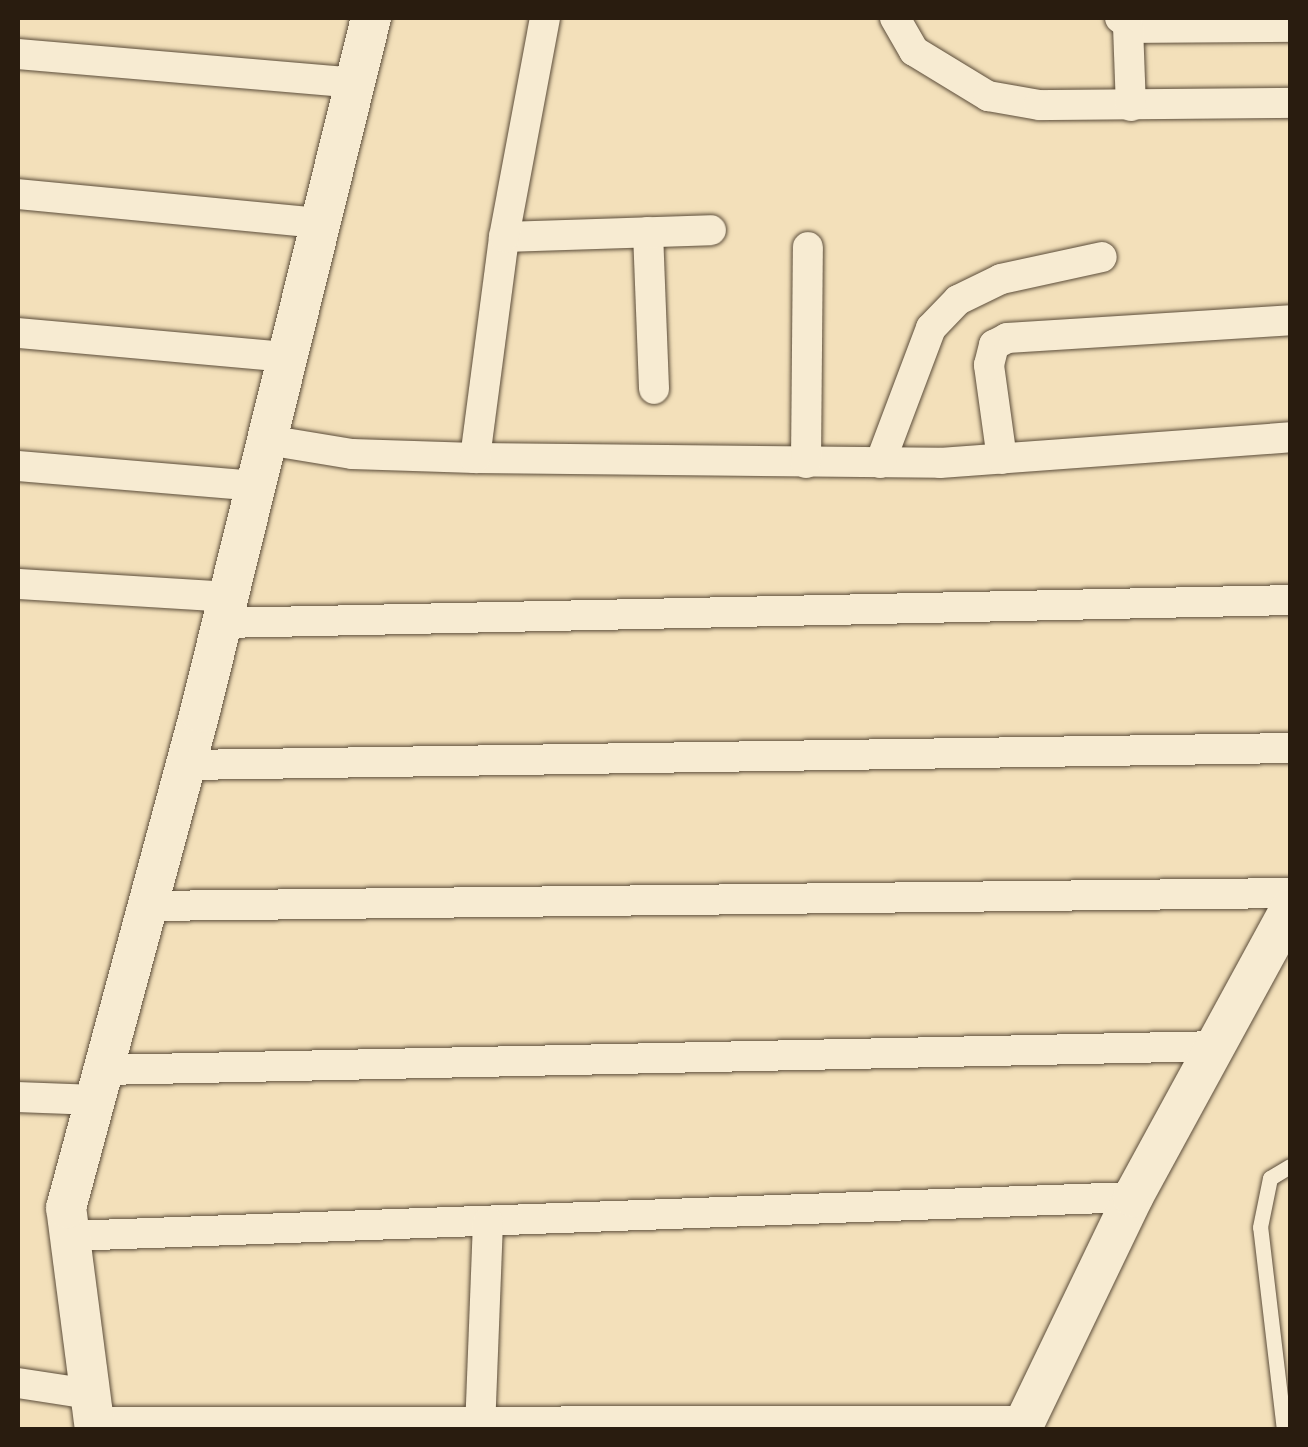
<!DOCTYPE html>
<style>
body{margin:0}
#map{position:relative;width:1308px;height:1447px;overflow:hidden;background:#f3e0ba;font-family:"IM FELL English",serif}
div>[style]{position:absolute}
.roads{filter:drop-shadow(0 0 2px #5c4d3a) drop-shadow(0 0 2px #5c4d3a)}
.service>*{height:15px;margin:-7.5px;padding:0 7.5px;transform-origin:7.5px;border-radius:7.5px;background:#f7ebd2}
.minor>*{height:30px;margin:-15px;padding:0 15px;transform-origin:15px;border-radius:15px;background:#f7ebd2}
.tertiary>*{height:40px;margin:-20px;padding:0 20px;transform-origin:20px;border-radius:20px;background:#f7ebd2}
span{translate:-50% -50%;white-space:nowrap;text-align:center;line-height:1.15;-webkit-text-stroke:10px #f7ebd2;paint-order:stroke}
.frame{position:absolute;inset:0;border:20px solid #291c0f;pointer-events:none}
</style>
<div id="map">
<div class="roads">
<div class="service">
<div style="left:1284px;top:1430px;width:204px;rotate:-96.7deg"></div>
<div style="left:1260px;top:1227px;width:50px;rotate:-78.5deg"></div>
<div style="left:1270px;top:1178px;width:23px;rotate:-31deg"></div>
</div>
<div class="minor">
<div style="left:895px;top:18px;width:38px;rotate:60deg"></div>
<div style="left:914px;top:51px;width:87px;rotate:31.3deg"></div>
<div style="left:988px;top:96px;width:52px;rotate:10deg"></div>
<div style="left:1039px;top:105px;width:251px;rotate:-0.5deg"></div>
<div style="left:1120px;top:18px;width:19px;rotate:32deg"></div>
<div style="left:1136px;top:28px;width:154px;rotate:-0.4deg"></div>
<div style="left:1128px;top:26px;width:80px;rotate:87.9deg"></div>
<div style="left:18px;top:54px;width:337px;rotate:4.9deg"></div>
<div style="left:18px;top:194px;width:303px;rotate:5.5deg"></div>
<div style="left:648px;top:232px;width:157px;rotate:87.8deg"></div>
<div style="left:504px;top:237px;width:207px;rotate:-1.9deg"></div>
<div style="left:18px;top:333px;width:270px;rotate:5.1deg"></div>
<div style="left:267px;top:440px;width:86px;rotate:9.4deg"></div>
<div style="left:352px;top:454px;width:123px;rotate:1.9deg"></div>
<div style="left:475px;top:458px;width:465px;rotate:0.6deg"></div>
<div style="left:940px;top:463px;width:351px;rotate:-4.2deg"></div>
<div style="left:475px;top:458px;width:223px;rotate:-82.5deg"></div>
<div style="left:504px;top:237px;width:223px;rotate:-79.4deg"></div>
<div style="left:1002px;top:459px;width:95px;rotate:-97.9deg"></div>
<div style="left:989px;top:365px;width:21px;rotate:-76deg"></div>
<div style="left:994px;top:345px;width:15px;rotate:-28deg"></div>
<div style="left:1007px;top:338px;width:284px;rotate:-3.6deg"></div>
<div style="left:806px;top:463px;width:216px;rotate:-89.5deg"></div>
<div style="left:880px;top:463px;width:144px;rotate:-69.3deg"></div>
<div style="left:931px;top:328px;width:39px;rotate:-46deg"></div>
<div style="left:958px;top:300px;width:48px;rotate:-26deg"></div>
<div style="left:1001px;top:279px;width:103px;rotate:-12.3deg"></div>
<div style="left:18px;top:466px;width:238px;rotate:4.8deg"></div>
<div style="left:18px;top:584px;width:210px;rotate:3.5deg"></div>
<div style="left:222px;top:623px;width:1068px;rotate:-1.23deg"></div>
<div style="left:186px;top:765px;width:1104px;rotate:-0.88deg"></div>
<div style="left:147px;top:906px;width:1143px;rotate:-0.65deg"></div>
<div style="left:103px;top:1070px;width:1115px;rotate:-1.23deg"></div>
<div style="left:18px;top:1097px;width:77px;rotate:2.2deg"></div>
<div style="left:69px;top:1236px;width:1065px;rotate:-2.1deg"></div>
<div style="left:18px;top:1383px;width:73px;rotate:8.7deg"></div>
<div style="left:94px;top:1422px;width:932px;rotate:-0.06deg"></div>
<div style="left:480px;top:1430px;width:208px;rotate:-87.8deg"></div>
</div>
<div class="tertiary">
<div style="left:95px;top:1430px;width:224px;rotate:-97.4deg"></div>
<div style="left:66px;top:1208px;width:514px;rotate:-74.88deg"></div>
<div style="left:200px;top:712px;width:715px;rotate:-76.16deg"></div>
<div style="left:1021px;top:1430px;width:259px;rotate:-64.3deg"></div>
<div style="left:1133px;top:1197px;width:328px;rotate:-61.4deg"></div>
</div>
</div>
<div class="frame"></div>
</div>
